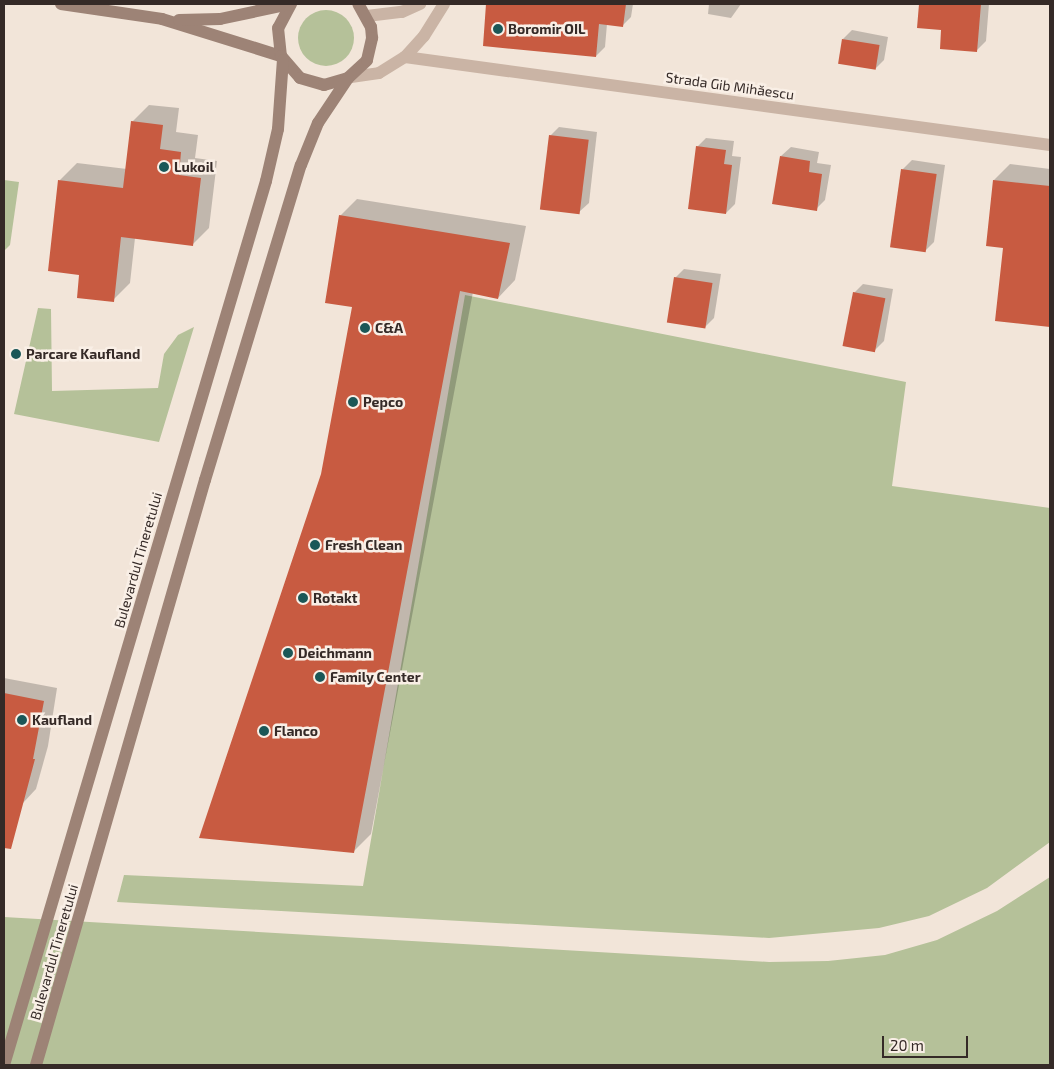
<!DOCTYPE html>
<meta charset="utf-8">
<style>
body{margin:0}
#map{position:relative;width:1054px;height:1069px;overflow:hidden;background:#f2e5d9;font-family:"Exo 2",sans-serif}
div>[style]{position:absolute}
.green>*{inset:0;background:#b5c199}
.round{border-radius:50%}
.shadow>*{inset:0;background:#0003}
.building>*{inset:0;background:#c85b41;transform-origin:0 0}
.minor>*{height:12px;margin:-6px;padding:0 6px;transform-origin:6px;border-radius:6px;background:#cab4a5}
.secondary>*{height:12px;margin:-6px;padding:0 6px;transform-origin:6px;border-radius:6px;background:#9d8376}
.dots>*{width:14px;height:14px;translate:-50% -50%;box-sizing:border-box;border:2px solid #f9efe6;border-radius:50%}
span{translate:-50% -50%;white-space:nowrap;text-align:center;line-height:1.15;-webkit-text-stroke:5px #f9efe6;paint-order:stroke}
.poi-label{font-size:14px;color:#352a27;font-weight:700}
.left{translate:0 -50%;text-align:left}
.street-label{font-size:14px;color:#352a27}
.frame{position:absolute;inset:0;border:5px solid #352a27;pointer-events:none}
.scale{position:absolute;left:882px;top:1036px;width:86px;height:22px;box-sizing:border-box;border:2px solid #352a27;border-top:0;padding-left:6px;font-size:15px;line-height:18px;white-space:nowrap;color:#352a27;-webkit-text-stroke:4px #f9efe6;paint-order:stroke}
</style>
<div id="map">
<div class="green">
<div class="round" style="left:298px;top:10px;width:56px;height:56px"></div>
<div style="clip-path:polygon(4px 180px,19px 182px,10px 245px,4px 251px)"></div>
<div style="clip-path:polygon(465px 295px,906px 382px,892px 486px,1050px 508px,1050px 842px,987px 888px,929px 916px,879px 928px,769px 938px,117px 902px,124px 875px,363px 886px)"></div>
<div style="clip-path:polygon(38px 308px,51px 309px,52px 391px,158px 388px,164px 354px,178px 335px,194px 327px,159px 442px,14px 414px)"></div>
<div style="clip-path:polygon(1050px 877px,1050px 1065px,4px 1065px,4px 917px,769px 962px,828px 961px,885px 955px,937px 940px,997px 911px)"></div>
</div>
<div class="shadow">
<div style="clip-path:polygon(487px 4px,633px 4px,631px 17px,622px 26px,607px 24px,605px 47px,596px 56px,484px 45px)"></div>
<div style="clip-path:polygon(709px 4px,741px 4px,731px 18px,708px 14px)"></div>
<div style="clip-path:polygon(920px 4px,989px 4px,986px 41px,977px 50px,942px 29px,919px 27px)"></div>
<div style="clip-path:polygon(852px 30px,888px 37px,884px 60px,875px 69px,843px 39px)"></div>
<div style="clip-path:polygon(149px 105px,179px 108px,176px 132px,198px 135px,195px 158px,217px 161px,209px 228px,192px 245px,135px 238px,130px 283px,113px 300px,80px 274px,60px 180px,77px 163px,127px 169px,132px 122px)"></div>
<div style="clip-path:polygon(559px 127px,597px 132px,589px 203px,579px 212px,550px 136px)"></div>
<div style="clip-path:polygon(706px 138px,734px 141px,732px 156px,741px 157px,735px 204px,726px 213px,697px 147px)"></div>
<div style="clip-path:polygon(791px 147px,819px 152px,817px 163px,831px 165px,825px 200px,816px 209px,781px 156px)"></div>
<div style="clip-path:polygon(912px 160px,945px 165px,934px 242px,925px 251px,903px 169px)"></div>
<div style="clip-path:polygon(1010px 164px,1050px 169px,1050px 326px,996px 319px,1005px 247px,994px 180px)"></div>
<div style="clip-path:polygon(357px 199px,526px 226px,515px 280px,498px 298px,473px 292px,371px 834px,354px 851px,322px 475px,353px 306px,340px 216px)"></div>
<div style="clip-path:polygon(684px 269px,721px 274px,714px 318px,705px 327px,675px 278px)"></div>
<div style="clip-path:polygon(863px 284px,893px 289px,884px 341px,875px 350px,854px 293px)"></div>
<div style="clip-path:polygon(4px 678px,57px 688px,48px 746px,36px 789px,9px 818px,4px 818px)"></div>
</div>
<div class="building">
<div style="clip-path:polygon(486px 4px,626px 4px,623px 27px,599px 24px,596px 57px,483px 46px)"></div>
<div style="clip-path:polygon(919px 4px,981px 4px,977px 52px,940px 49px,941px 30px,917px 28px)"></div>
<div style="left:842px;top:39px;width:38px;height:25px;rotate:9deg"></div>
<div style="clip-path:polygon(131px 121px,163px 125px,160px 149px,181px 152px,179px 175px,201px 178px,193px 246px,121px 237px,114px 302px,77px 298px,79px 275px,48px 271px,58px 180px,123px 188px)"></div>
<div style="left:549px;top:135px;width:40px;height:75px;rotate:7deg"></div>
<div style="clip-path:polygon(696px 146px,726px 150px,724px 164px,732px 165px,726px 214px,688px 209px)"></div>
<div style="clip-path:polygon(780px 156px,810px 161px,809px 172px,822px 174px,817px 211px,772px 204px)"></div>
<div style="left:901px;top:169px;width:36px;height:79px;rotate:8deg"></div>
<div style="clip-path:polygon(993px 180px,1050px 186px,1050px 327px,995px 321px,1003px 248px,986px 246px)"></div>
<div style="clip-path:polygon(339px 215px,510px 243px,498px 299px,460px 291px,354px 853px,199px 838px,321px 474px,352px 307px,325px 303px)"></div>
<div style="left:674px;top:277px;width:39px;height:46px;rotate:9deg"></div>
<div style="left:853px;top:292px;width:33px;height:55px;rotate:11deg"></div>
<div style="clip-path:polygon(4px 693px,44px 701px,33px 759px,35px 759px,11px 849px,4px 848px)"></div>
</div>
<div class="minor">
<div style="left:367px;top:16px;width:35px;rotate:-7deg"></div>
<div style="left:402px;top:12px;width:20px;rotate:-24deg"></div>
<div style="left:405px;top:57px;width:651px;rotate:7.77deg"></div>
<div style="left:351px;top:77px;width:28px;rotate:-8deg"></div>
<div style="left:379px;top:73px;width:31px;rotate:-32deg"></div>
<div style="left:405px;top:57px;width:28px;rotate:-48deg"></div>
<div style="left:424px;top:36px;width:38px;rotate:-58deg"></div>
</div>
<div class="secondary">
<div style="left:61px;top:4px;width:102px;rotate:8.4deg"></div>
<div style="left:162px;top:19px;width:125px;rotate:17.3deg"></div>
<div style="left:291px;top:4px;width:27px;rotate:118deg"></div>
<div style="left:278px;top:28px;width:28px;rotate:84deg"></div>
<div style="left:281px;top:56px;width:29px;rotate:49deg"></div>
<div style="left:300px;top:78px;width:25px;rotate:16deg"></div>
<div style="left:324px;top:85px;width:25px;rotate:-16deg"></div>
<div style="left:348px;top:78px;width:26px;rotate:-43deg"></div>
<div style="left:367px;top:60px;width:23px;rotate:-77deg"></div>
<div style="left:372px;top:38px;width:11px;rotate:-95deg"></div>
<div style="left:371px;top:27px;width:26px;rotate:-119deg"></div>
<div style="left:179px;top:20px;width:41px;rotate:-1.4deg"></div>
<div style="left:220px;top:19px;width:72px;rotate:-12.1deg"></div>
<div style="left:4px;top:1065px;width:922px;rotate:-73.49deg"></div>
<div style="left:266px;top:181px;width:53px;rotate:-77deg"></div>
<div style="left:278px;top:129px;width:69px;rotate:-85.9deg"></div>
<div style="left:36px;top:1065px;width:609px;rotate:-73.89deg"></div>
<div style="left:205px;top:480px;width:329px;rotate:-73.1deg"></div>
<div style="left:301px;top:165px;width:45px;rotate:-68deg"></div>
<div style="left:318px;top:123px;width:54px;rotate:-56.3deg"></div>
</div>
<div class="dots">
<div style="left:498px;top:29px;background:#1b5757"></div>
<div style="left:164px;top:167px;background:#1b5757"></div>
<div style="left:365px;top:328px;background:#1b5757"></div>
<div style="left:16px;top:354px;background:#1b5757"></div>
<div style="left:353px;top:402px;background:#1b5757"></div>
<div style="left:315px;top:545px;background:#1b5757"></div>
<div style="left:303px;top:598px;background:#1b5757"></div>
<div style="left:288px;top:653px;background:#1b5757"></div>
<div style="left:320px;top:677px;background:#1b5757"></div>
<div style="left:22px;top:720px;background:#1b5757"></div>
<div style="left:264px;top:731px;background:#1b5757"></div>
</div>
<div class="poi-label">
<span class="left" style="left:508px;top:29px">Boromir OIL</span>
<span class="left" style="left:174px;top:167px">Lukoil</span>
<span class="left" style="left:375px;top:328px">C&amp;A</span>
<span class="left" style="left:26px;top:354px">Parcare Kaufland</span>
<span class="left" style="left:363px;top:402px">Pepco</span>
<span class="left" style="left:325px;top:545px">Fresh Clean</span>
<span class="left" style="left:313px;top:598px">Rotakt</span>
<span class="left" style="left:298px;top:653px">Deichmann</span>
<span class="left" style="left:330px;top:677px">Family Center</span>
<span class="left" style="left:32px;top:720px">Kaufland</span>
<span class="left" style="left:274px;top:731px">Flanco</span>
</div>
<div class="street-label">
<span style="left:730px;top:86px;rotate:8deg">Strada Gib Mihăescu</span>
<span style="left:138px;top:560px;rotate:-74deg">Bulevardul Tineretului</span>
<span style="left:54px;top:952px;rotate:-74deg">Bulevardul Tineretului</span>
</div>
<div class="frame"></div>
<div class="scale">20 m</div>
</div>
